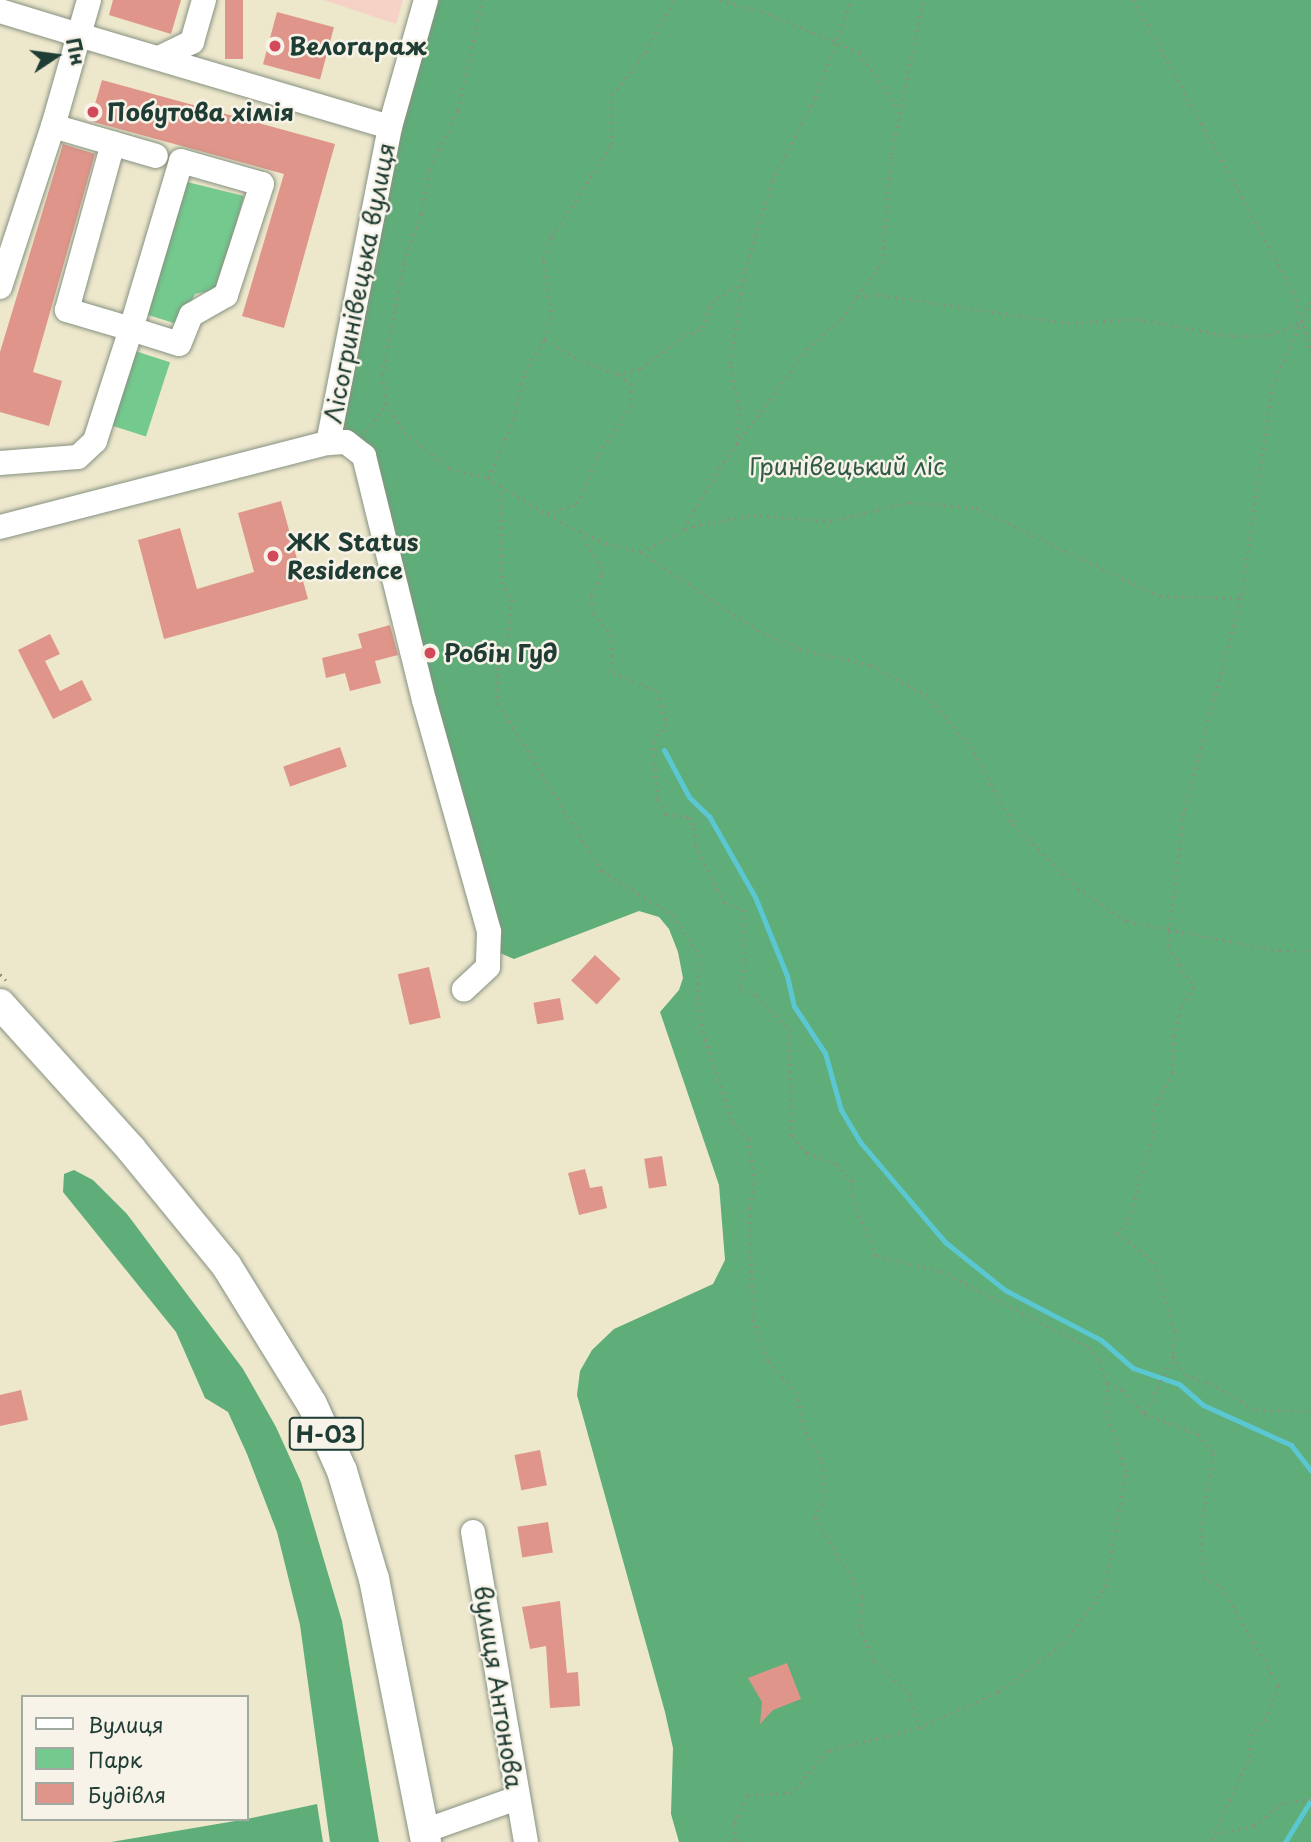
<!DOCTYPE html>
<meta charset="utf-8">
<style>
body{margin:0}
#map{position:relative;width:1311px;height:1842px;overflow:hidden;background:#ede7cc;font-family:"Playpen Sans",sans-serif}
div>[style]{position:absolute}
.built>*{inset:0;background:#f6d1c5}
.green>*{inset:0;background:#74ca8e;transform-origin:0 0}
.forest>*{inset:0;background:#5fae79}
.stream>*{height:5px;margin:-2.5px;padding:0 2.5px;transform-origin:2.5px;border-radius:2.5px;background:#5ac7d2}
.building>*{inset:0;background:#df9589;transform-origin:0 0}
.path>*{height:2.5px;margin-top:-1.25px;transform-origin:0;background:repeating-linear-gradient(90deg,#869280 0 2px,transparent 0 7px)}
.roads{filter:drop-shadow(0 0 2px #869280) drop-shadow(0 0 2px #869280)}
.minor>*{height:24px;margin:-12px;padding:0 12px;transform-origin:12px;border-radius:12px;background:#fff}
.major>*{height:30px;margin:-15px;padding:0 15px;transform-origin:15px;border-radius:15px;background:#fff}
.dots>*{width:19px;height:19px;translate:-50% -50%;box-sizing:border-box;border:4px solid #f7f3e8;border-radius:50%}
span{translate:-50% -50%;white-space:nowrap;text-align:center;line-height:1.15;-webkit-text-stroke:5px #f7f3e8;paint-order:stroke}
.shield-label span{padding:2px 5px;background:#f7f3e8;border:2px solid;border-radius:5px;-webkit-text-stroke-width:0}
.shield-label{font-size:23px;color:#1f3d34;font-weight:700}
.poi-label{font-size:24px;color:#1f3d34;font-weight:700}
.left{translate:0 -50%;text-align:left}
.street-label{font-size:24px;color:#1f3d34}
.park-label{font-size:24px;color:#305946}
.legend{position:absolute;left:21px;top:1695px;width:228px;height:126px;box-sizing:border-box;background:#f7f3e8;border:2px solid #a1aaa0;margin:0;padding:9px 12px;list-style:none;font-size:21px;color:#1f3d34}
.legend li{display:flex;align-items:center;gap:14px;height:35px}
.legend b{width:35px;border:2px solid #a1aaa0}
.north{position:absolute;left:21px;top:21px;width:70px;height:70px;-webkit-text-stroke:5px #f7f3e8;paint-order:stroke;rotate:77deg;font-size:19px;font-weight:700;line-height:28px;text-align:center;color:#1f3d34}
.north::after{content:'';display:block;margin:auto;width:24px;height:32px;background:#1f3d34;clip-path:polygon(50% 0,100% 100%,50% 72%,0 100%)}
</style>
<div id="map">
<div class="built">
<div style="clip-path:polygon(324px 0,403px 0,396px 24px)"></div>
</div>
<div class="green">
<div style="clip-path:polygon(187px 182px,244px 196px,218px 289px,195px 294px,180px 325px,145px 314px)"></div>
<div style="left:132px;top:350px;width:40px;height:78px;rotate:18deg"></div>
</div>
<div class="forest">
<div style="clip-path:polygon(426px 0,1311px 0,1311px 1842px,679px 1842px,671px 1814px,673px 1748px,665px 1712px,577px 1395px,580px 1371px,592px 1350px,614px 1329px,713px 1284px,725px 1260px,719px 1185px,660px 1012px,679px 990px,683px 978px,678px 952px,669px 929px,659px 917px,639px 911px,514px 959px,500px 953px,371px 470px,332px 421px)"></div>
<div style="clip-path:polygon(74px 1170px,93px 1180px,127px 1214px,243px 1369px,276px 1427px,301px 1482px,342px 1621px,379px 1842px,330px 1842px,300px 1625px,277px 1532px,247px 1454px,228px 1412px,205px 1398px,176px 1332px,63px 1192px,64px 1174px)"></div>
<div style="clip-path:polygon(317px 1804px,323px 1842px,111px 1842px,247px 1819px)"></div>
</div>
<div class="stream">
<div style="left:664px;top:750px;width:53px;rotate:62deg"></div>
<div style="left:689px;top:797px;width:28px;rotate:44deg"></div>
<div style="left:709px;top:816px;width:93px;rotate:60.4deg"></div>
<div style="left:755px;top:897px;width:85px;rotate:67.9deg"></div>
<div style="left:787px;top:976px;width:31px;rotate:77deg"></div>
<div style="left:794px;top:1006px;width:56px;rotate:56.6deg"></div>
<div style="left:825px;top:1053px;width:59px;rotate:74.3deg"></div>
<div style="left:841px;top:1110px;width:39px;rotate:59deg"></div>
<div style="left:861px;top:1143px;width:130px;rotate:49.7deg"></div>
<div style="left:945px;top:1242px;width:77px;rotate:38.7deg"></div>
<div style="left:1005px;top:1290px;width:108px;rotate:27.5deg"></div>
<div style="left:1101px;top:1340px;width:43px;rotate:41.2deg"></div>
<div style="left:1133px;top:1368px;width:49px;rotate:19.2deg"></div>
<div style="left:1179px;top:1384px;width:32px;rotate:41deg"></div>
<div style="left:1203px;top:1405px;width:97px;rotate:24.4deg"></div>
<div style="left:1291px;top:1445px;width:33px;rotate:52deg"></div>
<div style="left:1285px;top:1842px;width:49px;rotate:-58.2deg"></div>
</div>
<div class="building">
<div style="clip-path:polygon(113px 0,181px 0,171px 34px,109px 15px)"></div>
<div style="left:225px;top:0;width:18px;height:59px"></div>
<div style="left:277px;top:12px;width:59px;height:54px;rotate:15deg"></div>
<div style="clip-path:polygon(102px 80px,335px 144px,284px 328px,242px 316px,284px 174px,90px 121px)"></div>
<div style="clip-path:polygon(63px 144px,95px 154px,33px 372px,62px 381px,49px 426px,0 412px,0 352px)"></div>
<div style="clip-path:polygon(281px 501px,308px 599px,164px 639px,138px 540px,180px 528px,197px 589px,254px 572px,238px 513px)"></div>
<div style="clip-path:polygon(390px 625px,398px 655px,375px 661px,381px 683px,350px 691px,345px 673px,326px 678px,322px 658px,362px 648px,358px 634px)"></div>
<div style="clip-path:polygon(50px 634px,60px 654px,45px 661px,60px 691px,82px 680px,92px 700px,53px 719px,18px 650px)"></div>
<div style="left:340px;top:747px;width:21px;height:60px;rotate:71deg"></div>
<div style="left:595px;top:955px;width:35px;height:35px;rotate:43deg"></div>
<div style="left:429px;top:967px;width:52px;height:32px;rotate:77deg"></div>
<div style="left:560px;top:998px;width:22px;height:27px;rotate:80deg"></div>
<div style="left:662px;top:1156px;width:30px;height:18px;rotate:81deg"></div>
<div style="clip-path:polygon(585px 1169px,590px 1188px,602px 1186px,607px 1208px,579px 1215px,568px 1173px)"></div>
<div style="clip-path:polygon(21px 1390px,28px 1420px,0 1426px,0 1395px)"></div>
<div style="left:540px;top:1450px;width:36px;height:26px;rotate:79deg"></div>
<div style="left:548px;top:1522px;width:31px;height:31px;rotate:81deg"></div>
<div style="clip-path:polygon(560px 1601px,567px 1673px,578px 1672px,580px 1706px,550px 1708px,546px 1646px,530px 1649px,522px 1607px)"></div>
<div style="clip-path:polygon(787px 1663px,801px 1699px,773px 1710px,760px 1724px,762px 1702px,748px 1678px)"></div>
</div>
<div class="path">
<div style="left:720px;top:0;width:42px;rotate:15deg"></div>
<div style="left:761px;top:11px;width:106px;rotate:22.7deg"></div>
<div style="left:859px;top:52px;width:68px;rotate:55.1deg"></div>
<div style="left:1134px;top:0;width:333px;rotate:61.3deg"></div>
<div style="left:1294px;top:292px;width:60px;rotate:73.7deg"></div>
<div style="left:856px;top:297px;width:25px;rotate:-5deg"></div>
<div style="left:881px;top:295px;width:189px;rotate:8.5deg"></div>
<div style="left:1068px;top:323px;width:69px;rotate:-3.3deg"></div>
<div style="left:1137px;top:319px;width:96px;rotate:10.3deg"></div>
<div style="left:1231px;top:336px;width:39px;rotate:-1deg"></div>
<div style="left:1270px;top:335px;width:34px;rotate:-23deg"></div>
<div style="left:1311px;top:302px;width:91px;rotate:114.6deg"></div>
<div style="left:1273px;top:385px;width:215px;rotate:98.5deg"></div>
<div style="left:1241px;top:598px;width:222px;rotate:104.8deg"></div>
<div style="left:1184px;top:813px;width:134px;rotate:96.9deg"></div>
<div style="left:1168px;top:946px;width:49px;rotate:57.6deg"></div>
<div style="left:1194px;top:987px;width:25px;rotate:122deg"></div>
<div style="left:1181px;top:1008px;width:29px;rotate:104deg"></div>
<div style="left:1174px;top:1036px;width:37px;rotate:92deg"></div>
<div style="left:1173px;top:1073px;width:42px;rotate:118.4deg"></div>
<div style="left:1153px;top:1110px;width:27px;rotate:90deg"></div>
<div style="left:1153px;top:1137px;width:90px;rotate:106.2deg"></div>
<div style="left:1128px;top:1223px;width:15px;rotate:138deg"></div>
<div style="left:1117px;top:1233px;width:47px;rotate:38.1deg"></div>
<div style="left:1154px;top:1262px;width:72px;rotate:73.1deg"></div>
<div style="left:1175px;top:1331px;width:25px;rotate:95deg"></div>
<div style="left:1173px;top:1356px;width:22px;rotate:58deg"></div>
<div style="left:1185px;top:1375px;width:26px;rotate:18deg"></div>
<div style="left:1210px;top:1383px;width:53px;rotate:30.4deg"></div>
<div style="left:1256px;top:1410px;width:55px;rotate:1deg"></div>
<div style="left:545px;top:339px;width:34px;rotate:32deg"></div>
<div style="left:574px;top:357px;width:46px;rotate:21.6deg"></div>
<div style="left:617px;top:374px;width:24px;rotate:-12deg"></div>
<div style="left:640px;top:369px;width:55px;rotate:-36.9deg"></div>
<div style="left:684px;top:336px;width:21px;rotate:-23deg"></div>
<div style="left:703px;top:328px;width:27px;rotate:-73deg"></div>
<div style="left:711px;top:302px;width:36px;rotate:-32deg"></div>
<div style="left:386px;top:404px;width:33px;rotate:57deg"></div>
<div style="left:404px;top:432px;width:59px;rotate:38.8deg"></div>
<div style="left:450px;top:469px;width:39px;rotate:13deg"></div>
<div style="left:488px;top:478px;width:84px;rotate:31.4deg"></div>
<div style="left:560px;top:522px;width:50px;rotate:25deg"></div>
<div style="left:605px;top:543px;width:37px;rotate:14deg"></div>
<div style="left:641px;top:552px;width:140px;rotate:33.9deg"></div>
<div style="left:757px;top:630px;width:47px;rotate:23.8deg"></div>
<div style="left:800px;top:649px;width:73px;rotate:12.7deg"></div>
<div style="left:871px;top:665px;width:63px;rotate:28.6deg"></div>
<div style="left:926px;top:695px;width:68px;rotate:48.6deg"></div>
<div style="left:971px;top:746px;width:89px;rotate:61.7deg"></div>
<div style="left:1013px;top:824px;width:91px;rotate:44.6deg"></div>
<div style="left:1078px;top:888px;width:59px;rotate:34deg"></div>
<div style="left:1127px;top:921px;width:156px;rotate:11.1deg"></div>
<div style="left:1280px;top:951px;width:31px"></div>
<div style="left:366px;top:432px;width:34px;rotate:-54deg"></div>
<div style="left:386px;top:404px;width:29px;rotate:-98deg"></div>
<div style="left:382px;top:375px;width:115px;rotate:-79deg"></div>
<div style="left:404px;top:262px;width:51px;rotate:-70.5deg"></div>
<div style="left:421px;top:214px;width:46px;rotate:-79.9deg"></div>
<div style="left:429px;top:169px;width:66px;rotate:-63.8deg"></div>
<div style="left:458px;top:110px;width:113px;rotate:-77.7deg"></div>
<div style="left:737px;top:444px;width:35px;rotate:-87deg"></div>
<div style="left:739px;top:409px;width:46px;rotate:-101.3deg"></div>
<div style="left:730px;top:364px;width:95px;rotate:-80.9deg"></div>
<div style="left:745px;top:270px;width:93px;rotate:-73.1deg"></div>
<div style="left:772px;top:181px;width:93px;rotate:-62.6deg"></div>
<div style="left:815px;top:98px;width:104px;rotate:-69.8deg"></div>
<div style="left:488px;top:478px;width:64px;rotate:-66.2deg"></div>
<div style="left:514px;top:419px;width:48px;rotate:-78deg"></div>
<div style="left:524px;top:372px;width:39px;rotate:-58deg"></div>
<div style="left:545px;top:339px;width:28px;rotate:-77deg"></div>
<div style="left:551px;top:312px;width:54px;rotate:-98.6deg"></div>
<div style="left:543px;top:259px;width:25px;rotate:-69deg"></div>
<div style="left:552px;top:236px;width:108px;rotate:-57deg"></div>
<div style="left:611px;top:145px;width:50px;rotate:-88.9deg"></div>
<div style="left:612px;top:95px;width:54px;rotate:-52.5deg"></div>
<div style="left:645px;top:52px;width:59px;rotate:-61.7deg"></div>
<div style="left:501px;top:485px;width:97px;rotate:89.4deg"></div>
<div style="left:502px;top:582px;width:21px;rotate:61deg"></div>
<div style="left:512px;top:600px;width:36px;rotate:95deg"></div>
<div style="left:509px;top:636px;width:34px;rotate:109deg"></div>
<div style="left:498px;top:668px;width:35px;rotate:90deg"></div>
<div style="left:498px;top:703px;width:198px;rotate:58.2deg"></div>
<div style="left:602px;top:871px;width:84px;rotate:31.8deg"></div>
<div style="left:673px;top:915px;width:48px;rotate:57deg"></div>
<div style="left:699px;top:955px;width:48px;rotate:91.2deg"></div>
<div style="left:698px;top:1003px;width:37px;rotate:79deg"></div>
<div style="left:705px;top:1039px;width:88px;rotate:71.4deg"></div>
<div style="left:733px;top:1122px;width:23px;rotate:47deg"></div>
<div style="left:749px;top:1139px;width:45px;rotate:82.4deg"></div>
<div style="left:755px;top:1184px;width:25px;rotate:102deg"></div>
<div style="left:750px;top:1208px;width:111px;rotate:88.5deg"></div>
<div style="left:753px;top:1319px;width:45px;rotate:70.3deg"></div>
<div style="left:768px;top:1361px;width:42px;rotate:46.9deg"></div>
<div style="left:797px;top:1392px;width:35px;rotate:80deg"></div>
<div style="left:803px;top:1426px;width:41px;rotate:62.2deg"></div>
<div style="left:822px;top:1462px;width:35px;rotate:85deg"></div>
<div style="left:825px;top:1497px;width:22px;rotate:117deg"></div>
<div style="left:815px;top:1517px;width:93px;rotate:59deg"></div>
<div style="left:863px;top:1597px;width:29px;rotate:96deg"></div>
<div style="left:860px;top:1626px;width:38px;rotate:68deg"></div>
<div style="left:874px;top:1661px;width:47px;rotate:42.4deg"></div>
<div style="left:909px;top:1693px;width:36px;rotate:74deg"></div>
<div style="left:919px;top:1728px;width:93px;rotate:165.7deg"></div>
<div style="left:829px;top:1751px;width:56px;rotate:131.4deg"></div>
<div style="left:792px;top:1793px;width:45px;rotate:176.2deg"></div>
<div style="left:747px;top:1796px;width:32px;rotate:114deg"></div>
<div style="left:734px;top:1825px;width:17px;rotate:83deg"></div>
<div style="left:547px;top:513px;width:31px;rotate:-17deg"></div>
<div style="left:577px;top:504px;width:55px;rotate:-66.3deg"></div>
<div style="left:599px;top:454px;width:56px;rotate:-56.6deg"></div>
<div style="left:630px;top:407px;width:22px;rotate:-87deg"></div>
<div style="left:631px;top:385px;width:18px;rotate:-142deg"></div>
<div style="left:683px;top:529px;width:78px;rotate:-59.2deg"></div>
<div style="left:723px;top:462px;width:141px;rotate:-53.4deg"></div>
<div style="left:807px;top:349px;width:45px;rotate:-41.4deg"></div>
<div style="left:841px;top:319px;width:69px;rotate:-53.8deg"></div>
<div style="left:882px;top:263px;width:108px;rotate:-85.2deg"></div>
<div style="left:891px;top:155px;width:158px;rotate:-78.3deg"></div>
<div style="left:580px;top:531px;width:40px;rotate:60.3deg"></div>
<div style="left:600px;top:566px;width:10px;rotate:79deg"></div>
<div style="left:602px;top:576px;width:24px;rotate:118deg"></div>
<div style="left:591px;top:597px;width:17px;rotate:83deg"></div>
<div style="left:593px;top:614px;width:27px;rotate:48deg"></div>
<div style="left:611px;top:634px;width:39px;rotate:87deg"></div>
<div style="left:613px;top:673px;width:48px;rotate:21.8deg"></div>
<div style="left:658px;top:691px;width:34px;rotate:75deg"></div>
<div style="left:667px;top:724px;width:22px;rotate:129deg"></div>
<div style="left:653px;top:741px;width:59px;rotate:85.2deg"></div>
<div style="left:658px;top:800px;width:16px;rotate:63deg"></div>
<div style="left:665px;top:814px;width:24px;rotate:7deg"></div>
<div style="left:689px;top:817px;width:13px;rotate:61deg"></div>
<div style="left:695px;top:828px;width:17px;rotate:90deg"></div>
<div style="left:695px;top:845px;width:64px;rotate:63deg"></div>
<div style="left:724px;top:902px;width:22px;rotate:22deg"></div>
<div style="left:744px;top:910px;width:53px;rotate:88.9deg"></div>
<div style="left:745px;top:963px;width:25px;rotate:101deg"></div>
<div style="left:740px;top:988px;width:17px;rotate:24deg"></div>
<div style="left:756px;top:995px;width:47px;rotate:45.9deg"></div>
<div style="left:789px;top:1029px;width:107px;rotate:88.4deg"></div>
<div style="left:792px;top:1136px;width:23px;rotate:49deg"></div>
<div style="left:807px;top:1153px;width:32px;rotate:20deg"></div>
<div style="left:837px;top:1164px;width:23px;rotate:49deg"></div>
<div style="left:852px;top:1181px;width:21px;rotate:85deg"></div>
<div style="left:854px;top:1202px;width:58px;rotate:67.8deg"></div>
<div style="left:876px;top:1256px;width:67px;rotate:13deg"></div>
<div style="left:941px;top:1271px;width:166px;rotate:27.2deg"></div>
<div style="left:1089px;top:1347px;width:18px;rotate:52deg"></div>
<div style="left:1100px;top:1361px;width:23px;rotate:72deg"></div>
<div style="left:1107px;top:1383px;width:17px;rotate:24deg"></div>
<div style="left:1123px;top:1390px;width:32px;rotate:49deg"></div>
<div style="left:1144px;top:1414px;width:58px;rotate:20.3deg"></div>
<div style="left:1198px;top:1434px;width:26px;rotate:51deg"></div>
<div style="left:1214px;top:1454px;width:69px;rotate:100deg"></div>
<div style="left:1202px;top:1522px;width:56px;rotate:89deg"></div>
<div style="left:1203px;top:1578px;width:21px;rotate:25deg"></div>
<div style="left:1222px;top:1587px;width:114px;rotate:60.1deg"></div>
<div style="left:1279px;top:1686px;width:35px;rotate:112deg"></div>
<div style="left:1266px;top:1719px;width:21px;rotate:133deg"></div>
<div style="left:1252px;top:1734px;width:27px;rotate:98deg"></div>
<div style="left:1248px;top:1761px;width:89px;rotate:114.6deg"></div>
<div style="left:641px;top:552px;width:58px;rotate:-26.6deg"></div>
<div style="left:693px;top:526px;width:61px;rotate:-10.4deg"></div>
<div style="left:753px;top:515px;width:77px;rotate:4.5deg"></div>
<div style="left:830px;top:521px;width:81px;rotate:-13.5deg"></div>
<div style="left:909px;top:502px;width:67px;rotate:5.1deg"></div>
<div style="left:976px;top:508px;width:204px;rotate:25.6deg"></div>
<div style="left:1160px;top:596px;width:81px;rotate:1.4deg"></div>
<div style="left:0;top:974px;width:11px;rotate:45deg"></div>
<div style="left:1145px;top:1413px;width:64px;rotate:-63.8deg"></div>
<div style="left:919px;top:1728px;width:87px;rotate:-24.5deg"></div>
<div style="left:998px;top:1692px;width:82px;rotate:-36.6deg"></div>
<div style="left:1064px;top:1643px;width:69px;rotate:-53.8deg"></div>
<div style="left:1105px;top:1587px;width:117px;rotate:-79.7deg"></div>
<div style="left:1126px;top:1472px;width:62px;rotate:-108.7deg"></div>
<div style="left:1106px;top:1413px;width:30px;rotate:-88deg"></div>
<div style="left:1218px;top:1834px;width:37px;rotate:-13deg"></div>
<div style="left:1254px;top:1826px;width:36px;rotate:-39deg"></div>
<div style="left:1282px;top:1803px;width:29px;rotate:-8deg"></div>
</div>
<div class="roads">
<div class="minor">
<div style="left:89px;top:0;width:36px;rotate:106deg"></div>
<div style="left:79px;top:35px;width:324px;rotate:16.5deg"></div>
<div style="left:0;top:11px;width:83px;rotate:16.9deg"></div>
<div style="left:79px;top:35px;width:95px;rotate:105.9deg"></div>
<div style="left:53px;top:126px;width:107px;rotate:16.2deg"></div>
<div style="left:159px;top:58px;width:37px;rotate:-26deg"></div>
<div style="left:192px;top:42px;width:44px;rotate:-74.1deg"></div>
<div style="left:0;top:287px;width:169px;rotate:-71.8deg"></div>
<div style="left:328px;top:443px;width:322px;rotate:-78.9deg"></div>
<div style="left:390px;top:127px;width:132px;rotate:-74.2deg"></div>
<div style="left:0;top:463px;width:78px;rotate:-4.4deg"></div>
<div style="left:78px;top:457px;width:23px;rotate:-43deg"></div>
<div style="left:95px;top:441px;width:118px;rotate:-72.2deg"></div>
<div style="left:131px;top:329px;width:175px;rotate:-73.4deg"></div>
<div style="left:181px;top:161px;width:84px;rotate:15.9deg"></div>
<div style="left:262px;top:184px;width:117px;rotate:108deg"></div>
<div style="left:226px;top:295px;width:40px;rotate:150.3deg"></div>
<div style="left:191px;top:315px;width:31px;rotate:112deg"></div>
<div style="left:179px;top:344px;width:50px;rotate:-162.6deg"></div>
<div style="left:131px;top:329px;width:67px;rotate:-163.5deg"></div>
<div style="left:67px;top:310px;width:173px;rotate:-74.6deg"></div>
<div style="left:0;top:527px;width:339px;rotate:-14.4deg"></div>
<div style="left:328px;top:443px;width:18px;rotate:-3deg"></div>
<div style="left:346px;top:442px;width:23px;rotate:38deg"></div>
<div style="left:364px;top:456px;width:251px;rotate:76.2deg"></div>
<div style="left:424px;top:700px;width:241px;rotate:74.3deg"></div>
<div style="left:489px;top:932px;width:35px;rotate:92deg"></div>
<div style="left:488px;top:967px;width:33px;rotate:137deg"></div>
<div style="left:473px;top:1532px;width:314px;rotate:80.3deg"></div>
<div style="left:424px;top:1831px;width:99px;rotate:-19.5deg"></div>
</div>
<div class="major">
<div style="left:0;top:1004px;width:195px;rotate:47.9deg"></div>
<div style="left:131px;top:1149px;width:150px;rotate:50.7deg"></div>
<div style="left:226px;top:1265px;width:163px;rotate:58.3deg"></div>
<div style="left:312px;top:1404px;width:73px;rotate:65.9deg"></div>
<div style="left:342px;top:1471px;width:113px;rotate:73.5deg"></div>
<div style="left:374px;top:1579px;width:268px;rotate:78.8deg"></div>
</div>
</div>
<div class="dots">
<div style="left:275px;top:46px;background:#d1495b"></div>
<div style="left:93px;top:112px;background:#d1495b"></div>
<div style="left:273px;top:556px;background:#d1495b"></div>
<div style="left:430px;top:653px;background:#d1495b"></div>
</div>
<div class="shield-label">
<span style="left:326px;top:1434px">Н-03</span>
</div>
<div class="poi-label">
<span class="left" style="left:289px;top:46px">Велогараж</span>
<span class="left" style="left:107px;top:112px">Побутова хімія</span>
<span class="left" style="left:287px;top:556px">ЖК Status<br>Residence</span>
<span class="left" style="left:444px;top:653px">Робін Гуд</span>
</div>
<div class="street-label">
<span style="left:359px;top:283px;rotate:-79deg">Лісогринівецька вулиця</span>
<span style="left:499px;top:1687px;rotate:81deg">вулиця Антонова</span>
</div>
<div class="park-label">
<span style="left:847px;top:466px">Гринівецький ліс</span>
</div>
<ul class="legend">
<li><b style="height:9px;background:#fff"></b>Вулиця</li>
<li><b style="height:19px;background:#74ca8e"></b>Парк</li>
<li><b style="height:19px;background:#df9589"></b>Будівля</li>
</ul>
<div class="north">Пн</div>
</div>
